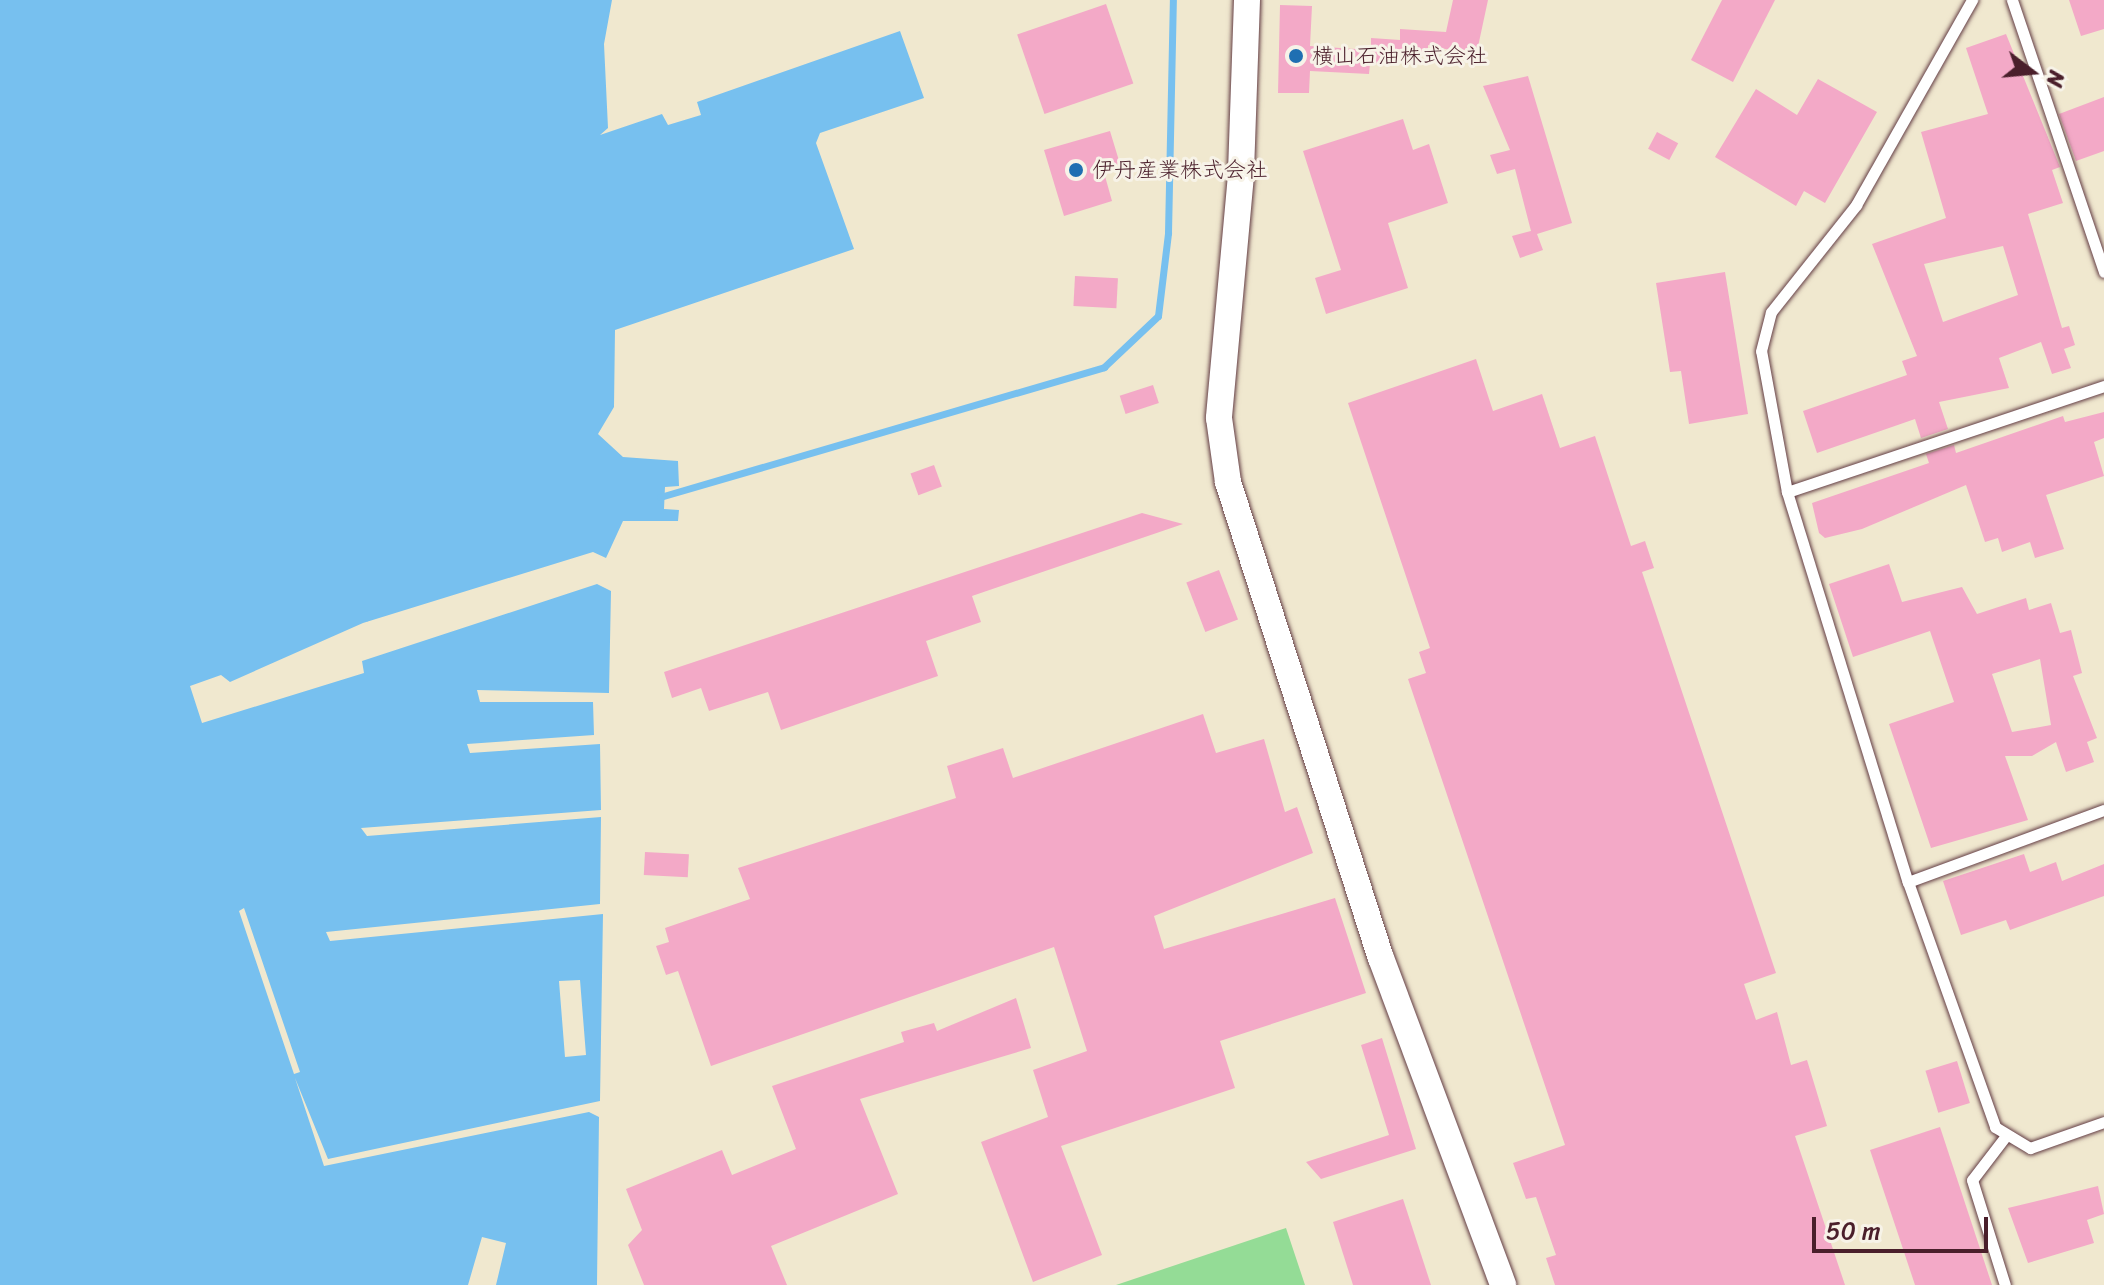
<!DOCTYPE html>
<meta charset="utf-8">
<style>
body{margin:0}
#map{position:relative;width:2104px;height:1285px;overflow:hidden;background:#f0e8cf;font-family:Sriracha,"Klee One",sans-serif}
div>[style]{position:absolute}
.green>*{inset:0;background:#94dc96}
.water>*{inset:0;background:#77c0ef}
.stream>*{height:7px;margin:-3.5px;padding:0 3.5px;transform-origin:3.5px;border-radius:3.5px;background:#77c0ef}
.building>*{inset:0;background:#f3a9c7;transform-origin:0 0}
.roads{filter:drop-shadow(0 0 2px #633d44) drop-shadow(0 0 2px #633d44)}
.service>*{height:11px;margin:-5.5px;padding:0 5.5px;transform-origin:5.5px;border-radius:5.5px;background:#fff}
.tertiary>*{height:26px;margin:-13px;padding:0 13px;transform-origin:13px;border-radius:13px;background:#fff}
.dots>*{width:22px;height:22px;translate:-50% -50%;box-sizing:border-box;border:4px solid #f7f3e8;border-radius:50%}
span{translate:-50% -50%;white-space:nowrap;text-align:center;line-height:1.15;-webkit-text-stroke:6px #f7f3e8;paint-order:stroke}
.poi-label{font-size:22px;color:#4a1f2b}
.left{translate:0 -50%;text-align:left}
.north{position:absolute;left:1992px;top:32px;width:80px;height:80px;-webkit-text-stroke:6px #f7f3e8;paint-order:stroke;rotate:106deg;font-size:22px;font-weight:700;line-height:32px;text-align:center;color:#4a1f2b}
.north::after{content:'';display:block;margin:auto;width:28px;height:36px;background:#4a1f2b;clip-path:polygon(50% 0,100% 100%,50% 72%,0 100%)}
.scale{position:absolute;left:1812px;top:1217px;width:176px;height:36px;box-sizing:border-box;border:4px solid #4a1f2b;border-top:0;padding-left:10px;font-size:24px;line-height:28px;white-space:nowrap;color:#4a1f2b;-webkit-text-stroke:6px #f7f3e8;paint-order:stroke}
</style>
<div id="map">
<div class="green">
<div style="clip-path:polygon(1286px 1228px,1305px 1285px,1116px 1285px)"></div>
</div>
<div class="water">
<div style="clip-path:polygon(evenodd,0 0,612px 0,604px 44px,608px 128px,600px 135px,662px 114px,668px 125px,701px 115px,697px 102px,900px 31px,924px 98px,820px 133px,816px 143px,854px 249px,615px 330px,614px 407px,598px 434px,623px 457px,678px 461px,679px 486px,665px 487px,664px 509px,679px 510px,678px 521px,623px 521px,606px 558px,593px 552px,363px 623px,230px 682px,221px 675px,190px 686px,202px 723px,364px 673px,362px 661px,597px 584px,611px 591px,609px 693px,477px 690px,480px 702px,593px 702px,594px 735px,467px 744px,470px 753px,600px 744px,601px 810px,361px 828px,367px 836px,601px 817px,600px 904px,326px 932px,330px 941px,603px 914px,600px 1101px,328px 1159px,295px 1078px,324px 1166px,589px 1112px,599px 1117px,597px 1285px,496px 1285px,506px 1243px,482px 1237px,468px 1285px,0 1285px,0 0,244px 908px,300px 1072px,294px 1074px,239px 911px,244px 908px,0 0,580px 980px,586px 1055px,565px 1057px,559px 981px,580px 980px)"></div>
</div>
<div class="stream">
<div style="left:660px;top:497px;width:463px;rotate:-16.3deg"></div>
<div style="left:1104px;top:367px;width:74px;rotate:-43.4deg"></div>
<div style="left:1158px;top:316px;width:84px;rotate:-83.1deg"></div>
<div style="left:1168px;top:233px;width:233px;rotate:-88.8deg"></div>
</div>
<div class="building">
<div style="clip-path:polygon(1453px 0,1488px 0,1476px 56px,1428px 45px,1428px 55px,1400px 53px,1399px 64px,1370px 63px,1369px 74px,1310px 71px,1309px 93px,1278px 93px,1280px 5px,1312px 6px,1310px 46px,1371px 50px,1371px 38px,1400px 40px,1400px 29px,1446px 32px)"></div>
<div style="clip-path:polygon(1722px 0,1775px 0,1733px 82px,1691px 60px)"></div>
<div style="clip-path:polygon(2069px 0,2104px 0,2104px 29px,2081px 36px)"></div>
<div style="left:1106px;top:4px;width:84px;height:94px;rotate:71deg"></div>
<div style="clip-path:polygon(evenodd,2006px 34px,2060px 167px,2052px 170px,2063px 203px,2028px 214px,2062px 328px,2069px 326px,2075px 345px,2064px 349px,2071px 368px,2052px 374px,2041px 342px,1999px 358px,2009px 388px,1939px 402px,1948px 429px,1921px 438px,1915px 419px,1817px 453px,1803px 411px,1907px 375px,1902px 361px,1917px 356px,1872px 244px,1946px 218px,1921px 132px,1988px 114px,1966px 48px,2006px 34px,2003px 246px,2018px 295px,1943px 322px,1924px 264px,2003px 246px)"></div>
<div style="clip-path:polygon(1528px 76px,1572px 223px,1537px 234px,1543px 250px,1520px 258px,1512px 236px,1531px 231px,1515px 169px,1497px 174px,1490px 155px,1510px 150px,1483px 86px)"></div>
<div style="clip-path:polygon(1818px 79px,1877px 112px,1825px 203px,1804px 191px,1796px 206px,1715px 157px,1756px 89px,1797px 115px)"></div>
<div style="clip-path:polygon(2104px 97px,2104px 151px,2076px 161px,2059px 114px)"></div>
<div style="clip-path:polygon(1403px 119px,1413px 150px,1429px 144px,1448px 203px,1388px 223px,1408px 288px,1326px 314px,1315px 278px,1341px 270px,1303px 151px)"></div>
<div style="clip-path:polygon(1110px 131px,1120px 164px,1103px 169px,1112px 201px,1064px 216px,1044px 150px)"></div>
<div style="left:1657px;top:132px;width:24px;height:19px;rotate:28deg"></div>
<div style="clip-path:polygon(1725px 272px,1748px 414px,1689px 424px,1681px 371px,1670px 372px,1656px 283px)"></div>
<div style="left:1075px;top:276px;width:43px;height:30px;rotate:3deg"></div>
<div style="clip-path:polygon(1476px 359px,1493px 411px,1542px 394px,1560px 448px,1595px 436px,1631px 546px,1645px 541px,1654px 568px,1642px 572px,1776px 973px,1744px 984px,1756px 1020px,1777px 1012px,1791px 1065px,1807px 1060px,1827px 1126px,1795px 1136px,1845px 1285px,1555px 1285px,1546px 1258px,1556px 1255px,1536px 1197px,1526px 1199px,1513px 1163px,1565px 1145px,1408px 679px,1426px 673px,1419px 652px,1430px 648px,1348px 403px)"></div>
<div style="left:1153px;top:385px;width:19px;height:35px;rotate:72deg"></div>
<div style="clip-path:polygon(2104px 412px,2104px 438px,2094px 442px,2104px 476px,2046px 495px,2064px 549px,2035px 558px,2030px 542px,2002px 552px,1998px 538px,1985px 542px,1966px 485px,1862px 529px,1825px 538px,1819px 533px,1812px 503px,1929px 463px,1926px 454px,1954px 445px,1956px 453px,2063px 416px,2065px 422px)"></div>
<div style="left:934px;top:465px;width:23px;height:25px;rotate:70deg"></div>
<div style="clip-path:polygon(1142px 513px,1183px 524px,972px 596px,981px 622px,926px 641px,938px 676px,781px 730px,768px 692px,709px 711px,701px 688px,672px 698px,664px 672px)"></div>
<div style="clip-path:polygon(evenodd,1889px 564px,1902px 602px,1962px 587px,1977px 614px,2026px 598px,2029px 610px,2051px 603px,2060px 633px,2071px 630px,2082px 673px,2073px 676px,2097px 738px,2087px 742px,2094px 762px,2066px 772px,2056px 742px,2032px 756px,2005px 756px,2028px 820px,1931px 848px,1889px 724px,1954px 702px,1930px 631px,1853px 657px,1829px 584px,1889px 564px,2040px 659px,2051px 725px,2012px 732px,1992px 674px,2040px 659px)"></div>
<div style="left:1219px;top:570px;width:53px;height:35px;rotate:69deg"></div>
<div style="clip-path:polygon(1203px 714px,1216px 753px,1264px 739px,1285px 812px,1297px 807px,1313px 853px,1154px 916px,1164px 949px,1335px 898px,1366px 993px,1220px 1041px,1235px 1088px,1061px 1146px,1102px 1255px,1033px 1282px,981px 1142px,1048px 1117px,1033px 1070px,1087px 1051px,1054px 947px,711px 1066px,678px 971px,666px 975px,656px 946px,669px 942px,665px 928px,750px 899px,738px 868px,956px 798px,947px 766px,1003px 748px,1013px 778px)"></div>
<div style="left:645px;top:852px;width:44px;height:23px;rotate:3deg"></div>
<div style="clip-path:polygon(2024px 854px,2030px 872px,2056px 862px,2062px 881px,2104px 864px,2104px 896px,2010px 930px,2006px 920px,1961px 935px,1943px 881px)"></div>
<div style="clip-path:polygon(1016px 998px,1031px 1048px,860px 1099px,898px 1194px,771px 1246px,787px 1285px,644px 1285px,628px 1245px,642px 1230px,626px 1189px,722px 1150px,732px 1175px,796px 1149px,772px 1086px,904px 1042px,901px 1032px,934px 1023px,937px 1031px)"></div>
<div style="clip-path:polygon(1382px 1038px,1416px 1149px,1321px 1179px,1306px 1162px,1389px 1135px,1361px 1045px)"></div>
<div style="left:1957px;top:1061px;width:44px;height:33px;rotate:73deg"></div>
<div style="clip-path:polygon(1940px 1127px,1992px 1285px,1915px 1285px,1870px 1150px)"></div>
<div style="clip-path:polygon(2098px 1186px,2104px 1214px,2087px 1220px,2094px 1243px,2028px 1263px,2008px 1208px)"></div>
<div style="clip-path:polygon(1403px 1199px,1431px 1285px,1353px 1285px,1333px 1222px)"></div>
</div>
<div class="roads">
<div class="service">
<div style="left:2012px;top:0;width:287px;rotate:71.3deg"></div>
<div style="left:2104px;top:386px;width:334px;rotate:161.5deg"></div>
<div style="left:1787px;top:492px;width:408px;rotate:72.8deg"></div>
<div style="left:1908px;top:882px;width:260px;rotate:70.4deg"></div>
<div style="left:1995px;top:1127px;width:41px;rotate:31deg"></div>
<div style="left:2030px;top:1148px;width:78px;rotate:-19.4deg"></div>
<div style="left:1787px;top:492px;width:143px;rotate:-100.4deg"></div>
<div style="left:1761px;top:351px;width:40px;rotate:-75.6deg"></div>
<div style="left:1771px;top:312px;width:137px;rotate:-51.5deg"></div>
<div style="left:1856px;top:205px;width:236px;rotate:-60.5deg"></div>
<div style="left:1908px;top:882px;width:209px;rotate:-20.2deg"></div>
<div style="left:2005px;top:1137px;width:54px;rotate:127.5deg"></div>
<div style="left:1972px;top:1180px;width:110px;rotate:72.6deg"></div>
</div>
<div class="tertiary">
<div style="left:1247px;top:0;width:175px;rotate:92deg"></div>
<div style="left:1241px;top:175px;width:244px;rotate:95.2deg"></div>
<div style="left:1219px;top:418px;width:65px;rotate:82deg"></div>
<div style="left:1228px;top:482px;width:500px;rotate:72.2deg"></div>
<div style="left:1381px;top:958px;width:349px;rotate:69.5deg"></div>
</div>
</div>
<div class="dots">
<div style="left:1296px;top:56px;background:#1f6fb2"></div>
<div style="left:1076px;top:170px;background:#1f6fb2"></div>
</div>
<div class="poi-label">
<span class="left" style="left:1312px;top:56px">横山石油株式会社</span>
<span class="left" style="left:1092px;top:170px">伊丹産業株式会社</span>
</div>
<div class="north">N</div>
<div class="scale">50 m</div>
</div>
